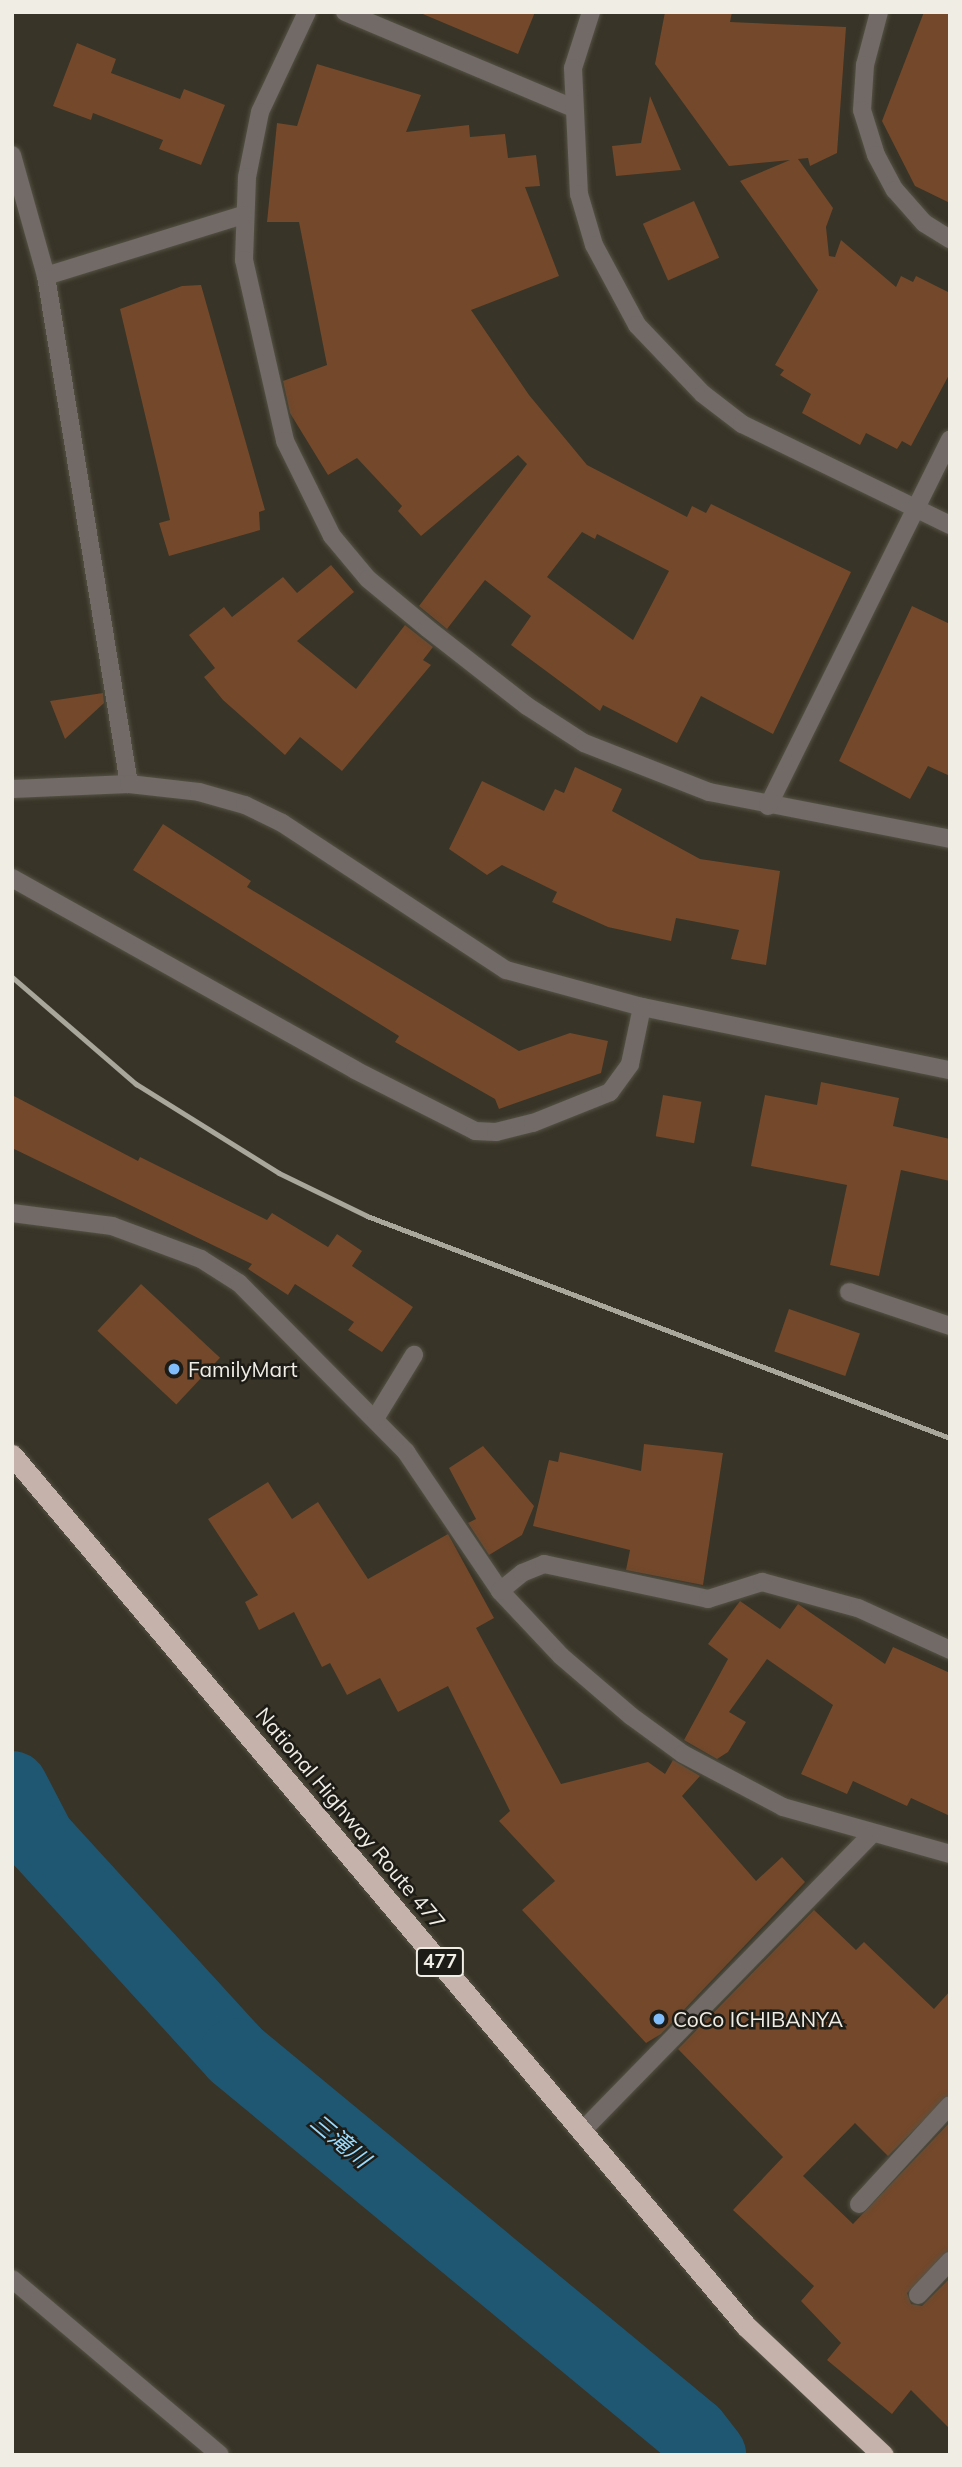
<!DOCTYPE html>
<meta charset="utf-8">
<style>
body{margin:0}
#map{position:relative;width:962px;height:2467px;overflow:hidden;background:#383427;font-family:Mulish,"Noto Sans JP",sans-serif}
div>[style]{position:absolute}
.river>*{height:72px;margin:-36px;padding:0 36px;transform-origin:36px;border-radius:36px;background:#1f5773}
.building>*{inset:0;background:#74482a;transform-origin:0 0}
.roads{filter:drop-shadow(0 0 2px #555245) drop-shadow(0 0 2px #555245)}
.minor>*{height:18px;margin:-9px;padding:0 9px;transform-origin:9px;border-radius:9px;background:#716a67}
.highway>*{height:21px;margin:-10.5px;padding:0 10.5px;transform-origin:10.5px;border-radius:10.5px;background:#c4b2ab}
.rail>*{height:5px;margin:-2.5px;padding:0 2.5px;transform-origin:2.5px;border-radius:2.5px;background:#a9a69c}
.dots>*{width:19px;height:19px;translate:-50% -50%;box-sizing:border-box;border:4px solid #1e1c16;border-radius:50%}
span{translate:-50% -50%;white-space:nowrap;text-align:center;line-height:1.15;-webkit-text-stroke:5px #1e1c16;paint-order:stroke}
.shield-label span{padding:2px 5px;background:#1e1c16;border:2px solid;border-radius:5px;-webkit-text-stroke-width:0}
.shield-label{font-size:19px;color:#f0ede5;font-weight:700}
.poi-label{font-size:21px;color:#f0ede5}
.left{translate:0 -50%;text-align:left}
.street-label{font-size:21px;color:#f0ede5}
.water-label{font-size:23px;color:#99dbff;font-style:italic}
.frame{position:absolute;inset:0;border:14px solid #f0ede5;pointer-events:none}
</style>
<div id="map">
<div class="river">
<div style="left:12px;top:1787px;width:59px;rotate:62.6deg"></div>
<div style="left:39px;top:1839px;width:291px;rotate:47.6deg"></div>
<div style="left:235px;top:2054px;width:594px;rotate:39.61deg"></div>
<div style="left:693px;top:2433px;width:28px;rotate:52deg"></div>
</div>
<div class="building">
<div style="clip-path:polygon(418px 12px,535px 12px,518px 54px)"></div>
<div style="clip-path:polygon(665px 12px,732px 12px,730px 22px,846px 27px,837px 153px,810px 166px,808px 158px,798px 159px,833px 208px,826px 227px,829px 256px,835px 257px,841px 240px,896px 287px,901px 276px,913px 282px,916px 276px,950px 293px,950px 373px,911px 446px,902px 441px,897px 449px,866px 433px,860px 445px,802px 413px,811px 394px,780px 375px,784px 370px,775px 365px,818px 290px,740px 181px,790px 160px,729px 166px,655px 64px)"></div>
<div style="clip-path:polygon(924px 12px,950px 12px,950px 203px,915px 186px,882px 121px)"></div>
<div style="clip-path:polygon(77px 43px,116px 59px,111px 73px,180px 99px,184px 89px,225px 105px,201px 165px,159px 149px,163px 140px,93px 113px,91px 120px,53px 106px)"></div>
<div style="clip-path:polygon(evenodd,317px 64px,421px 95px,406px 132px,469px 125px,470px 137px,505px 134px,508px 158px,536px 155px,540px 186px,525px 187px,559px 276px,471px 310px,529px 395px,587px 465px,687px 517px,692px 506px,706px 513px,711px 504px,851px 572px,773px 734px,701px 696px,677px 743px,603px 705px,600px 711px,511px 645px,531px 616px,485px 580px,447px 629px,419px 606px,527px 464px,518px 455px,421px 536px,398px 511px,402px 506px,357px 458px,328px 475px,290px 413px,283px 381px,327px 365px,299px 222px,267px 222px,277px 123px,297px 126px,317px 64px,582px 532px,595px 539px,597px 534px,669px 571px,633px 640px,547px 577px,582px 532px)"></div>
<div style="clip-path:polygon(650px 96px,681px 170px,616px 176px,612px 146px,641px 143px)"></div>
<div style="left:694px;top:201px;width:62px;height:56px;rotate:66deg"></div>
<div style="clip-path:polygon(201px 285px,265px 510px,259px 512px,260px 530px,169px 556px,159px 523px,170px 520px,120px 309px,182px 286px)"></div>
<div style="clip-path:polygon(331px 565px,354px 592px,297px 641px,356px 689px,405px 625px,433px 647px,423px 660px,431px 665px,342px 771px,300px 737px,285px 755px,223px 700px,204px 677px,215px 668px,189px 635px,224px 607px,232px 617px,283px 577px,297px 593px)"></div>
<div style="clip-path:polygon(912px 606px,950px 624px,950px 776px,928px 766px,910px 799px,839px 761px)"></div>
<div style="clip-path:polygon(103px 693px,104px 703px,65px 739px,50px 701px)"></div>
<div style="clip-path:polygon(575px 767px,622px 789px,612px 811px,700px 859px,780px 871px,766px 965px,731px 959px,739px 930px,676px 918px,671px 941px,608px 927px,552px 902px,557px 892px,502px 865px,487px 875px,449px 849px,482px 781px,544px 811px,555px 789px,564px 793px)"></div>
<div style="clip-path:polygon(163px 824px,251px 881px,247px 887px,519px 1051px,570px 1033px,608px 1041px,601px 1073px,499px 1109px,495px 1099px,395px 1042px,399px 1036px,133px 870px)"></div>
<div style="clip-path:polygon(821px 1082px,899px 1098px,893px 1126px,950px 1139px,950px 1181px,901px 1170px,879px 1276px,830px 1265px,847px 1185px,751px 1166px,765px 1095px,817px 1105px)"></div>
<div style="clip-path:polygon(12px 1095px,138px 1161px,140px 1157px,267px 1220px,272px 1213px,328px 1247px,337px 1234px,362px 1251px,352px 1266px,413px 1307px,382px 1352px,348px 1330px,354px 1322px,295px 1284px,288px 1295px,248px 1269px,252px 1264px,12px 1148px)"></div>
<div style="left:663px;top:1095px;width:39px;height:42px;rotate:10deg"></div>
<div style="left:141px;top:1284px;width:108px;height:64px;rotate:43deg"></div>
<div style="left:789px;top:1309px;width:75px;height:45px;rotate:19deg"></div>
<div style="clip-path:polygon(644px 1444px,723px 1453px,703px 1585px,626px 1570px,630px 1550px,533px 1526px,549px 1460px,558px 1462px,560px 1452px,641px 1471px)"></div>
<div style="clip-path:polygon(483px 1446px,534px 1506px,522px 1535px,489px 1555px,468px 1523px,476px 1519px,449px 1468px)"></div>
<div style="clip-path:polygon(268px 1482px,292px 1519px,318px 1502px,368px 1579px,448px 1534px,494px 1618px,476px 1628px,561px 1784px,648px 1762px,665px 1774px,673px 1760px,700px 1776px,682px 1796px,756px 1881px,782px 1857px,805px 1882px,661px 2034px,646px 2043px,522px 1910px,555px 1881px,499px 1821px,510px 1811px,448px 1686px,398px 1712px,380px 1678px,347px 1695px,330px 1663px,322px 1667px,294px 1612px,259px 1630px,245px 1602px,258px 1595px,208px 1519px)"></div>
<div style="clip-path:polygon(740px 1601px,780px 1629px,798px 1604px,885px 1664px,893px 1647px,950px 1673px,950px 1816px,911px 1798px,907px 1806px,853px 1781px,847px 1794px,801px 1774px,833px 1705px,767px 1659px,729px 1712px,746px 1722px,728px 1752px,717px 1759px,684px 1740px,728px 1659px,708px 1644px)"></div>
<div style="clip-path:polygon(814px 1910px,856px 1950px,864px 1942px,934px 2009px,950px 1991px,950px 2094px,888px 2156px,855px 2123px,803px 2176px,853px 2224px,950px 2122px,950px 2250px,907px 2293px,911px 2304px,922px 2306px,950px 2278px,950px 2429px,911px 2390px,892px 2414px,827px 2360px,841px 2343px,801px 2301px,814px 2286px,733px 2210px,783px 2157px,678px 2049px)"></div>
</div>
<div class="roads">
<div class="minor">
<div style="left:307px;top:12px;width:110px;rotate:115.2deg"></div>
<div style="left:260px;top:112px;width:66px;rotate:101.3deg"></div>
<div style="left:247px;top:177px;width:83px;rotate:92.1deg"></div>
<div style="left:244px;top:260px;width:186px;rotate:77.2deg"></div>
<div style="left:285px;top:441px;width:106px;rotate:63.7deg"></div>
<div style="left:332px;top:536px;width:56px;rotate:50.1deg"></div>
<div style="left:368px;top:579px;width:77px;rotate:39.7deg"></div>
<div style="left:427px;top:628px;width:127px;rotate:38deg"></div>
<div style="left:527px;top:706px;width:68px;rotate:33deg"></div>
<div style="left:584px;top:743px;width:134px;rotate:21.4deg"></div>
<div style="left:709px;top:792px;width:246px;rotate:11deg"></div>
<div style="left:345px;top:12px;width:245px;rotate:22.8deg"></div>
<div style="left:591px;top:12px;width:59px;rotate:107.8deg"></div>
<div style="left:573px;top:68px;width:126px;rotate:87.3deg"></div>
<div style="left:579px;top:194px;width:53px;rotate:73.6deg"></div>
<div style="left:594px;top:245px;width:91px;rotate:61.7deg"></div>
<div style="left:637px;top:325px;width:95px;rotate:46.3deg"></div>
<div style="left:703px;top:394px;width:49px;rotate:37.6deg"></div>
<div style="left:742px;top:424px;width:231px;rotate:25.9deg"></div>
<div style="left:879px;top:12px;width:55px;rotate:104.8deg"></div>
<div style="left:865px;top:65px;width:45px;rotate:93.8deg"></div>
<div style="left:862px;top:110px;width:47px;rotate:72.7deg"></div>
<div style="left:876px;top:155px;width:40px;rotate:62deg"></div>
<div style="left:895px;top:190px;width:44px;rotate:48.7deg"></div>
<div style="left:924px;top:223px;width:31px;rotate:32deg"></div>
<div style="left:12px;top:155px;width:126px;rotate:74.3deg"></div>
<div style="left:46px;top:276px;width:515px;rotate:80.72deg"></div>
<div style="left:46px;top:276px;width:206px;rotate:-17.2deg"></div>
<div style="left:12px;top:789px;width:117px;rotate:-2.4deg"></div>
<div style="left:129px;top:784px;width:70px;rotate:6.5deg"></div>
<div style="left:199px;top:792px;width:48px;rotate:15.8deg"></div>
<div style="left:245px;top:805px;width:41px;rotate:25.9deg"></div>
<div style="left:282px;top:823px;width:268px;rotate:33.3deg"></div>
<div style="left:506px;top:970px;width:141px;rotate:15.2deg"></div>
<div style="left:642px;top:1007px;width:314px;rotate:11.6deg"></div>
<div style="left:768px;top:806px;width:409px;rotate:-63.6deg"></div>
<div style="left:12px;top:878px;width:393px;rotate:29.2deg"></div>
<div style="left:355px;top:1070px;width:135px;rotate:26.9deg"></div>
<div style="left:475px;top:1131px;width:21px;rotate:3deg"></div>
<div style="left:496px;top:1132px;width:38px;rotate:-14deg"></div>
<div style="left:533px;top:1123px;width:83px;rotate:-21.9deg"></div>
<div style="left:610px;top:1092px;width:34px;rotate:-54deg"></div>
<div style="left:630px;top:1064px;width:58px;rotate:-78.1deg"></div>
<div style="left:12px;top:1213px;width:101px;rotate:7.4deg"></div>
<div style="left:112px;top:1226px;width:95px;rotate:20.3deg"></div>
<div style="left:201px;top:1259px;width:45px;rotate:32.3deg"></div>
<div style="left:239px;top:1283px;width:238px;rotate:45.3deg"></div>
<div style="left:406px;top:1452px;width:168px;rotate:55.9deg"></div>
<div style="left:500px;top:1591px;width:89px;rotate:46.8deg"></div>
<div style="left:561px;top:1656px;width:92px;rotate:40.6deg"></div>
<div style="left:631px;top:1716px;width:64px;rotate:36.2deg"></div>
<div style="left:683px;top:1754px;width:113px;rotate:27.9deg"></div>
<div style="left:783px;top:1807px;width:173px;rotate:15.7deg"></div>
<div style="left:849px;top:1292px;width:107px;rotate:18.6deg"></div>
<div style="left:376px;top:1417px;width:73px;rotate:-58.5deg"></div>
<div style="left:500px;top:1591px;width:28px;rotate:-39deg"></div>
<div style="left:522px;top:1573px;width:24px;rotate:-22deg"></div>
<div style="left:544px;top:1564px;width:168px;rotate:12deg"></div>
<div style="left:708px;top:1599px;width:57px;rotate:-17.5deg"></div>
<div style="left:762px;top:1582px;width:99px;rotate:15.2deg"></div>
<div style="left:858px;top:1608px;width:101px;rotate:24.5deg"></div>
<div style="left:582px;top:2131px;width:412px;rotate:-45.7deg"></div>
<div style="left:859px;top:2204px;width:134px;rotate:-47.4deg"></div>
<div style="left:12px;top:2279px;width:272px;rotate:40.2deg"></div>
<div style="left:918px;top:2295px;width:47px;rotate:-46.7deg"></div>
</div>
<div class="highway">
<div style="left:12px;top:1455px;width:1139px;rotate:49.88deg"></div>
<div style="left:746px;top:2326px;width:188px;rotate:43.3deg"></div>
</div>
</div>
<div class="rail">
<div style="left:12px;top:977px;width:164px;rotate:40.8deg"></div>
<div style="left:136px;top:1084px;width:168px;rotate:31.9deg"></div>
<div style="left:279px;top:1173px;width:98px;rotate:26deg"></div>
<div style="left:367px;top:1216px;width:624px;rotate:20.85deg"></div>
</div>
<div class="dots">
<div style="left:174px;top:1369px;background:#80bdfa"></div>
<div style="left:659px;top:2019px;background:#80bdfa"></div>
</div>
<div class="shield-label">
<span style="left:440px;top:1962px">477</span>
</div>
<div class="poi-label">
<span class="left" style="left:188px;top:1369px">FamilyMart</span>
<span class="left" style="left:673px;top:2019px">CoCo ICHIBANYA</span>
</div>
<div class="street-label">
<span style="left:351px;top:1818px;rotate:50deg">National Highway Route 477</span>
</div>
<div class="water-label">
<span style="left:340px;top:2141px;rotate:40deg">三滝川</span>
</div>
<div class="frame"></div>
</div>
